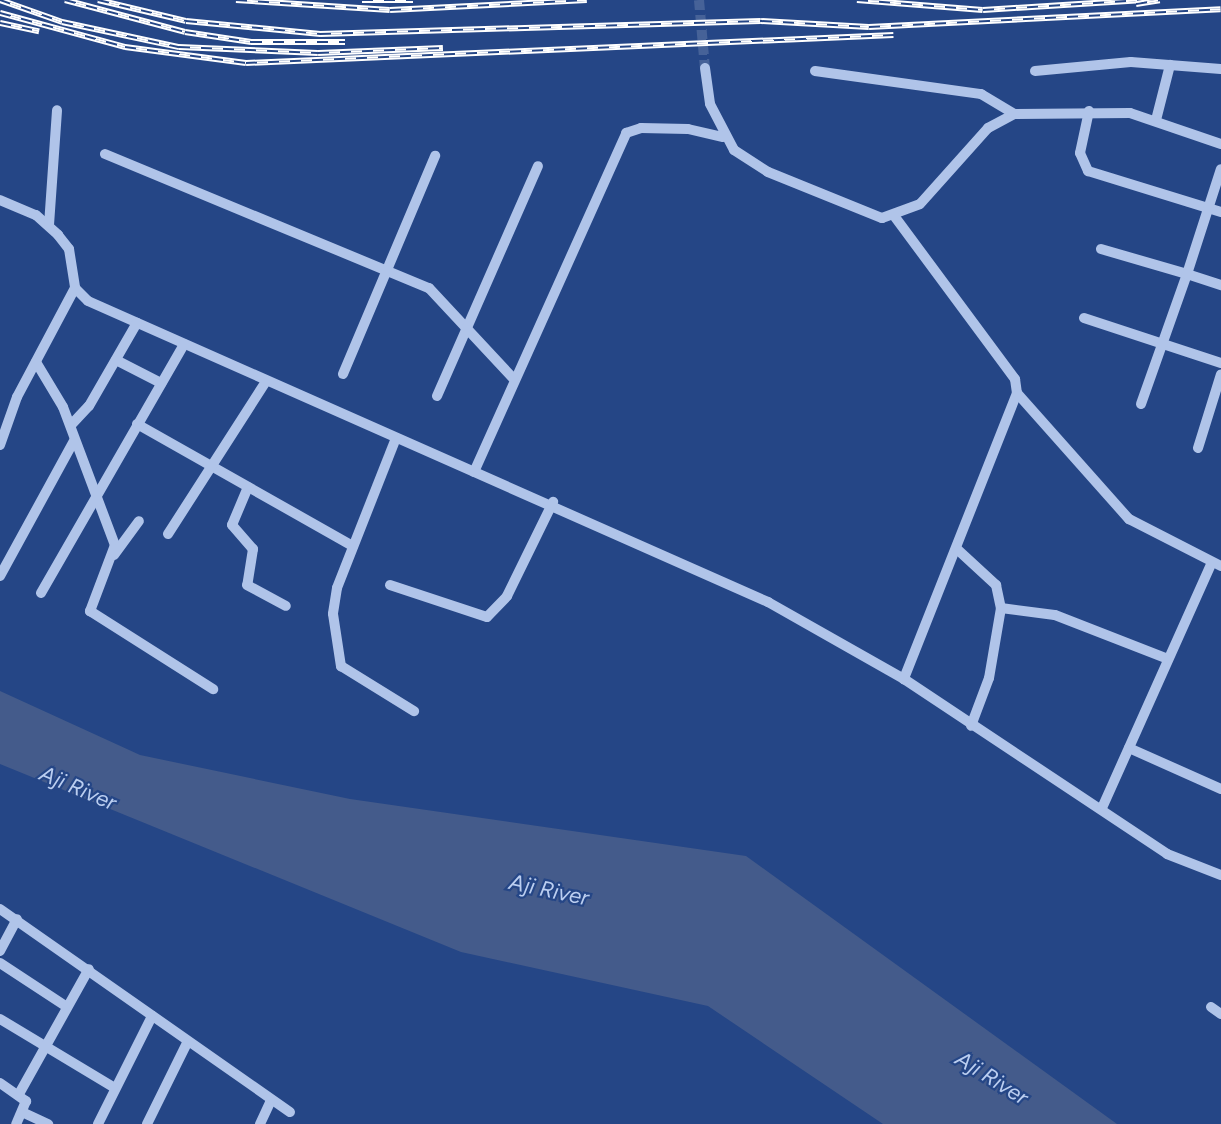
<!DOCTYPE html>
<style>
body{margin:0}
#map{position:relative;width:1221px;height:1124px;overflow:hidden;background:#254686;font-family:Figtree,sans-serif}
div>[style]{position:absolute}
.water>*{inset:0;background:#445b8b}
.minor-tunnel>*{height:10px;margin-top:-5px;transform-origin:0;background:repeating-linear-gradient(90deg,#466298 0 10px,transparent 0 15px)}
.minor>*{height:10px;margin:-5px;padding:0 5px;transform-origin:5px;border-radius:5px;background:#b0c4e9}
.rail>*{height:6px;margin-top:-3px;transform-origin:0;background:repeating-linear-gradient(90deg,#254686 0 11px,#fff 0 22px);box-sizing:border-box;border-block:2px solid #fff}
span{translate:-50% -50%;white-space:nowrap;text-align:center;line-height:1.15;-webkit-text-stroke:4.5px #254686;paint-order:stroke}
.water-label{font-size:22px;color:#bbcef0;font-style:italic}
</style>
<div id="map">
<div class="water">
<div style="clip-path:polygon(0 691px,140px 755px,350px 799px,746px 856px,1117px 1124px,883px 1124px,708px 1006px,461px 952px,0 764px)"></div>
</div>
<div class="minor-tunnel">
<div style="left:699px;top:0;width:68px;rotate:85deg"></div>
</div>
<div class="minor">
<div style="left:705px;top:68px;width:36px;rotate:82deg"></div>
<div style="left:710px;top:104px;width:52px;rotate:62.4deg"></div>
<div style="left:734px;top:150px;width:40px;rotate:32.9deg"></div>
<div style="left:768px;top:172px;width:123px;rotate:22deg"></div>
<div style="left:882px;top:218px;width:40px;rotate:-20.2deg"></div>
<div style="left:920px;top:204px;width:102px;rotate:-48.2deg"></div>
<div style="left:988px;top:128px;width:30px;rotate:-28deg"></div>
<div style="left:1014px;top:114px;width:116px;rotate:-0.5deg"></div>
<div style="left:1130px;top:113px;width:96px;rotate:18.8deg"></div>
<div style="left:815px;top:71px;width:168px;rotate:7.9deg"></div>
<div style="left:981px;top:94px;width:39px;rotate:31deg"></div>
<div style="left:1035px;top:71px;width:96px;rotate:-5.4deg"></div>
<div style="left:1131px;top:62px;width:90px;rotate:4.4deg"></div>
<div style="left:1089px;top:111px;width:43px;rotate:102.1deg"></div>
<div style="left:1080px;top:153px;width:20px;rotate:66deg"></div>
<div style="left:1088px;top:171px;width:139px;rotate:17.1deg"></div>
<div style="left:1156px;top:120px;width:57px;rotate:-75.7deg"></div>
<div style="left:105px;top:154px;width:351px;rotate:22.5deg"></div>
<div style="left:429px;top:288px;width:125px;rotate:47deg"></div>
<div style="left:0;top:200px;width:39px;rotate:23deg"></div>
<div style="left:36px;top:215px;width:30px;rotate:42deg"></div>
<div style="left:58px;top:235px;width:18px;rotate:52deg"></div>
<div style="left:69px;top:249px;width:39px;rotate:81deg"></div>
<div style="left:75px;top:288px;width:18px;rotate:45deg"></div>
<div style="left:88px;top:301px;width:744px;rotate:23.88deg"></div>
<div style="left:768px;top:602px;width:156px;rotate:29.5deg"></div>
<div style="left:904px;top:679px;width:316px;rotate:33.6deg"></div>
<div style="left:1167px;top:854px;width:58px;rotate:21.3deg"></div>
<div style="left:895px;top:217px;width:202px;rotate:53.5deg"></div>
<div style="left:1015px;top:379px;width:14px;rotate:82deg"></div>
<div style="left:1017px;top:393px;width:308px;rotate:111.6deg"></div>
<div style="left:49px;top:225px;width:115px;rotate:-86deg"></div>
<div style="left:1101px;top:249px;width:90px;rotate:16.2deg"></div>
<div style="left:1187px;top:274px;width:110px;rotate:-72.1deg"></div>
<div style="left:1084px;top:318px;width:144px;rotate:18.2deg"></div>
<div style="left:116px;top:360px;width:51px;rotate:27.1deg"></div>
<div style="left:36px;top:362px;width:52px;rotate:59deg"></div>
<div style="left:63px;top:407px;width:147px;rotate:69.4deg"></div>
<div style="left:115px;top:545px;width:71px;rotate:110.7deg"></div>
<div style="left:90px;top:611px;width:146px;rotate:32.4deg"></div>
<div style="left:343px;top:374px;width:237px;rotate:-67.1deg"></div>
<div style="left:1017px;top:393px;width:169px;rotate:48.4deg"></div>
<div style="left:1129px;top:519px;width:103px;rotate:27.1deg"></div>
<div style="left:437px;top:396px;width:251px;rotate:-66.3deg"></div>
<div style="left:1141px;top:404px;width:138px;rotate:-70.5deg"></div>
<div style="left:1187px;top:274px;width:36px;rotate:18deg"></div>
<div style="left:137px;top:424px;width:248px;rotate:29.5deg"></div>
<div style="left:71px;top:425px;width:26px;rotate:-47deg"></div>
<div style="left:89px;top:406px;width:96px;rotate:-60deg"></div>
<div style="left:396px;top:438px;width:161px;rotate:111.5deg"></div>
<div style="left:337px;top:588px;width:26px;rotate:99deg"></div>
<div style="left:333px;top:614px;width:53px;rotate:81.3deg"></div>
<div style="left:341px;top:666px;width:86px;rotate:31.7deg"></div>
<div style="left:0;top:445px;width:51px;rotate:-70.5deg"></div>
<div style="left:17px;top:397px;width:123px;rotate:-62deg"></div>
<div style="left:1198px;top:448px;width:77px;rotate:-72.7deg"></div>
<div style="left:474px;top:472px;width:372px;rotate:-65.8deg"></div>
<div style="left:626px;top:133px;width:16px;rotate:-18deg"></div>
<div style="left:641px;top:128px;width:47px;rotate:1.2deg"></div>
<div style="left:688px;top:129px;width:36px;rotate:13deg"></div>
<div style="left:248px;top:487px;width:41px;rotate:112.8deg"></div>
<div style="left:232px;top:525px;width:32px;rotate:49deg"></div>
<div style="left:253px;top:549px;width:36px;rotate:99deg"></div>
<div style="left:247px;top:585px;width:44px;rotate:28.3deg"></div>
<div style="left:168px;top:534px;width:179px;rotate:-57.3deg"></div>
<div style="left:958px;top:550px;width:52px;rotate:42.6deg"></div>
<div style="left:996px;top:585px;width:24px;rotate:78deg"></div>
<div style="left:1001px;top:608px;width:71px;rotate:99.7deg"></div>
<div style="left:989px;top:678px;width:51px;rotate:110.6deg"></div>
<div style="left:114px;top:555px;width:42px;rotate:-53.7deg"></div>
<div style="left:0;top:576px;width:154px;rotate:-61.3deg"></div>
<div style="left:390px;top:585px;width:102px;rotate:18.3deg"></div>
<div style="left:487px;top:617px;width:29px;rotate:-46deg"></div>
<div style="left:507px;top:596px;width:105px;rotate:-63.9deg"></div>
<div style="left:41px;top:593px;width:287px;rotate:-60.1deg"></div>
<div style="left:1001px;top:608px;width:54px;rotate:7.4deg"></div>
<div style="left:1055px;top:615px;width:121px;rotate:21.3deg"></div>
<div style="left:1129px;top:748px;width:101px;rotate:24deg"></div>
<div style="left:1102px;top:808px;width:269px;rotate:-65.9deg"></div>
<div style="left:0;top:909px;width:354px;rotate:35deg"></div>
<div style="left:0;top:951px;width:36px;rotate:-62deg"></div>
<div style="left:0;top:963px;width:80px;rotate:33.3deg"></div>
<div style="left:1211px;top:1007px;width:12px;rotate:35deg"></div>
<div style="left:0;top:1019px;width:134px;rotate:31deg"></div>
<div style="left:0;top:1083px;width:32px;rotate:35deg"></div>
<div style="left:26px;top:1101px;width:25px;rotate:113deg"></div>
<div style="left:19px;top:1094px;width:143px;rotate:-60.8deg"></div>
<div style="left:22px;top:1112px;width:29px;rotate:25deg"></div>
<div style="left:98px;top:1124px;width:121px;rotate:-63.4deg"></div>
<div style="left:147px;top:1124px;width:90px;rotate:-63.7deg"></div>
<div style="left:260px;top:1124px;width:26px;rotate:-65deg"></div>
</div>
<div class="rail">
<div style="left:0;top:0;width:66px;rotate:19.5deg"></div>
<div style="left:62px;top:22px;width:120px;rotate:12.1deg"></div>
<div style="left:179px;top:47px;width:139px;rotate:2.5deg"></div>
<div style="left:318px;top:53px;width:125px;rotate:-2.3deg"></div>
<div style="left:65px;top:0;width:124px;rotate:14.9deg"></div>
<div style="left:185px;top:32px;width:67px;rotate:8.6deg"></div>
<div style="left:251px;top:42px;width:94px"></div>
<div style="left:98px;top:0;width:90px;rotate:13.4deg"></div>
<div style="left:186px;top:21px;width:135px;rotate:5.5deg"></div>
<div style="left:320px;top:34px;width:441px;rotate:-1.7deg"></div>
<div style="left:761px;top:21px;width:108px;rotate:3.2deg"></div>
<div style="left:869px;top:27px;width:352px;rotate:-2.9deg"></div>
<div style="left:236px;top:0;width:154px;rotate:3.7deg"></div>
<div style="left:390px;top:10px;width:197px;rotate:-2.9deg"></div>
<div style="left:362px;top:0;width:51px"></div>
<div style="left:857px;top:0;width:126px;rotate:4.5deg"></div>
<div style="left:983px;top:10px;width:161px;rotate:-3.6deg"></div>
<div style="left:1136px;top:4px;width:24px;rotate:-9deg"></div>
<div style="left:0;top:13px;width:130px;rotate:15.2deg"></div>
<div style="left:125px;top:47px;width:122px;rotate:7.5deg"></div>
<div style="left:246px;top:63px;width:648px;rotate:-2.48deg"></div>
<div style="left:0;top:23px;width:40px;rotate:12deg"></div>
</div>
<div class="water-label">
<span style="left:78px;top:788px;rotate:23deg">Aji River</span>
<span style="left:549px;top:890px;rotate:12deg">Aji River</span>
<span style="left:992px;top:1078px;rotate:32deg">Aji River</span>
</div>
</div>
